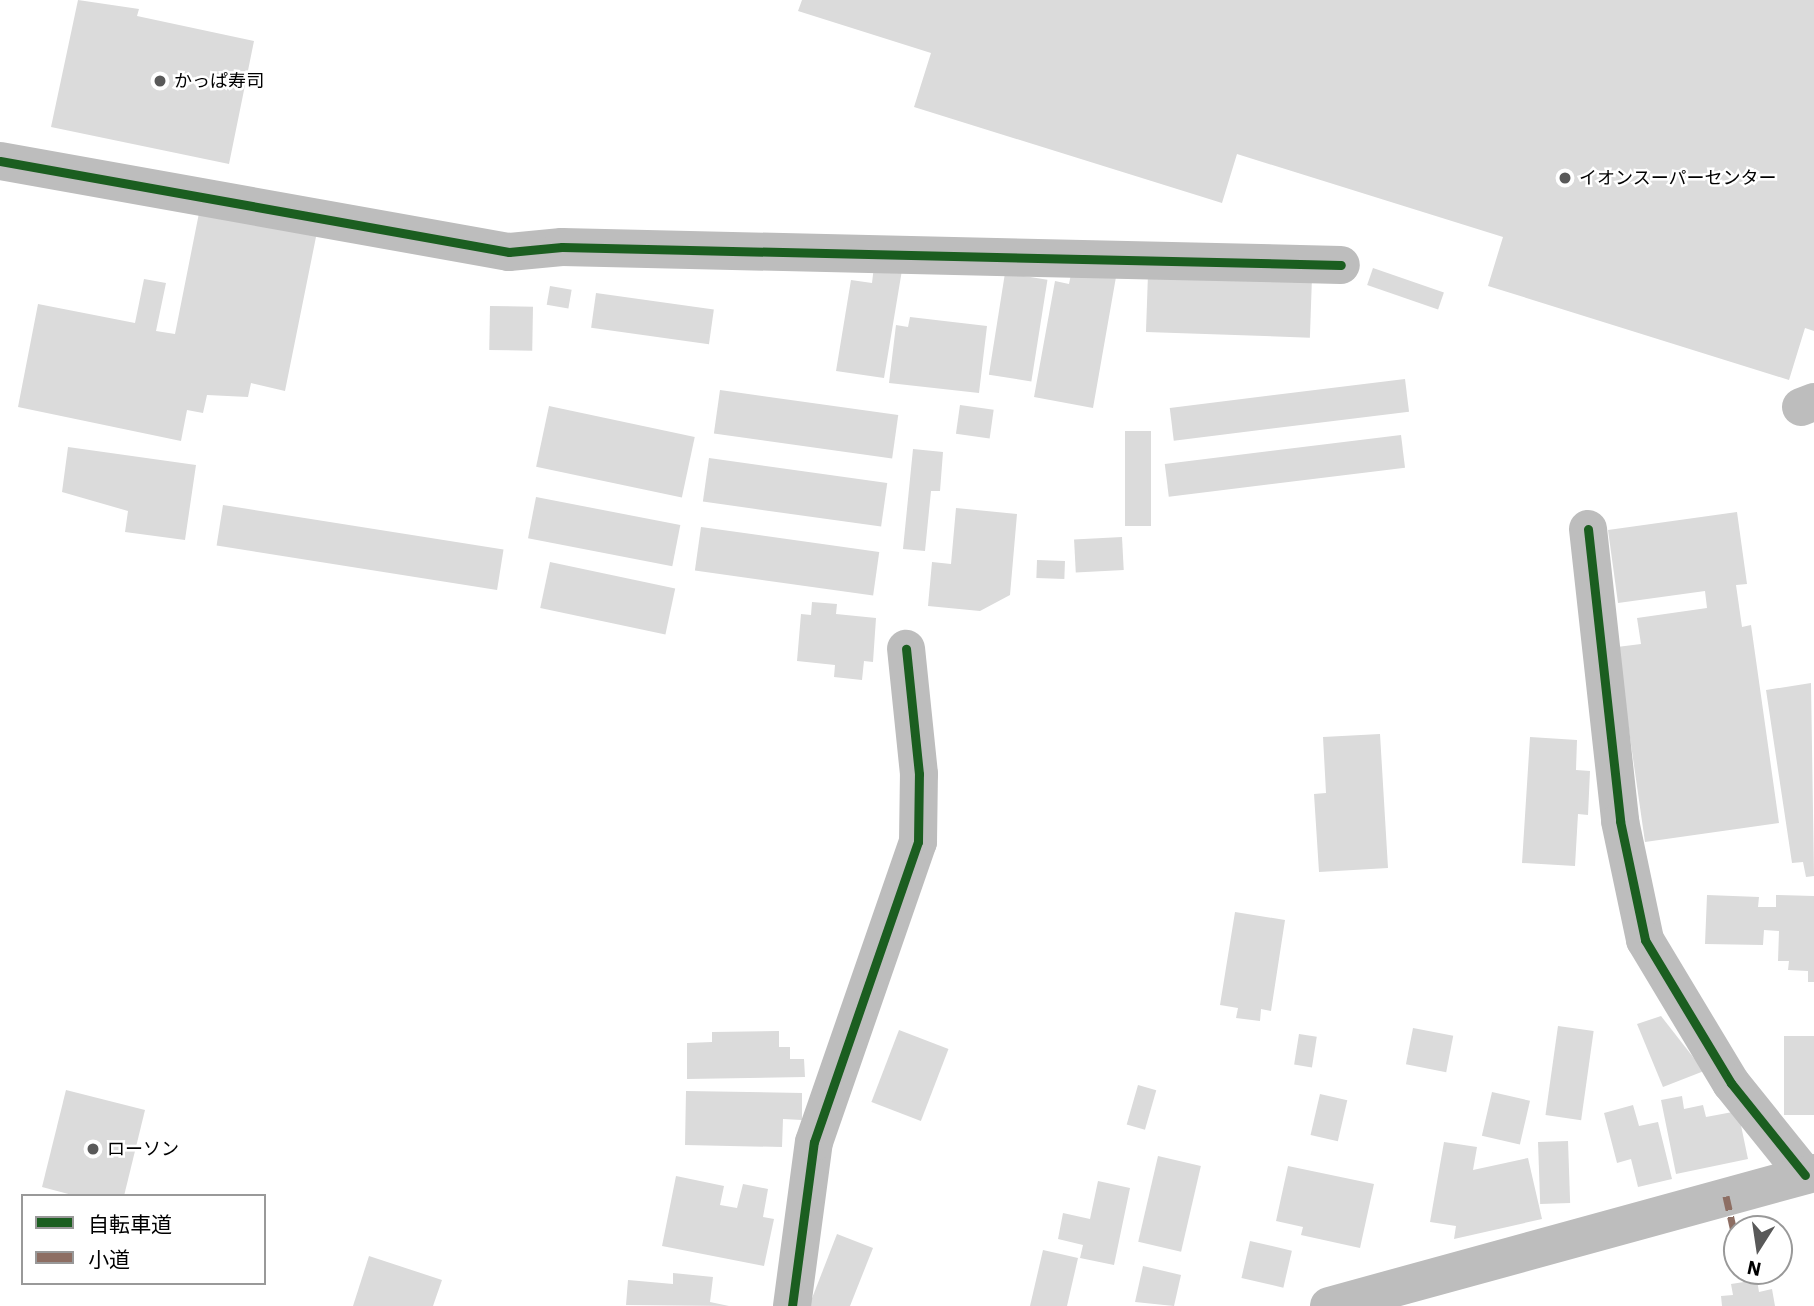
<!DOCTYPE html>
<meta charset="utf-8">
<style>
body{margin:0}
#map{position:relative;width:1814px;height:1306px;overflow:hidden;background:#fff;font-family:"IBM Plex Sans","Noto Sans JP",sans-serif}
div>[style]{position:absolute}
.building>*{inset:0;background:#dbdbdb;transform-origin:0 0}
.minor>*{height:38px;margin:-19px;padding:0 19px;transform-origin:19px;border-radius:19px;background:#bdbdbd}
.quiet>*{height:7px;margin-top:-3.5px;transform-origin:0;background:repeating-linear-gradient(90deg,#8d6e63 0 14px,transparent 0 21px)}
.cycleway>*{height:9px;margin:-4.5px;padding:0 4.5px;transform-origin:4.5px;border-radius:4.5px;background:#1b5e20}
.dots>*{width:19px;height:19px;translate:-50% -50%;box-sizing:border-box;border:4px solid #fff;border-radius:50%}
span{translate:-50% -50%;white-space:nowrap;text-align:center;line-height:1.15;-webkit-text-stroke:5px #fff;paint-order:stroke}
.poi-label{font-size:18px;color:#000}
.left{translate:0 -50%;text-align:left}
.legend{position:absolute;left:21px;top:1194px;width:245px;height:91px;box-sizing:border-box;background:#fff;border:2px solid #999;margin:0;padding:9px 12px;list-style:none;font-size:21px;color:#000}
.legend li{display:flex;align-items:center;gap:14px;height:35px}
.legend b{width:35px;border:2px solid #999}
.north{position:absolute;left:1723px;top:1215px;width:70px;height:70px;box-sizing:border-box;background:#fff;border:2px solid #999;border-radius:50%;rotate:192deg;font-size:19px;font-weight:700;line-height:28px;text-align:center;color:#000}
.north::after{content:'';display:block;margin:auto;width:24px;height:32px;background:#595959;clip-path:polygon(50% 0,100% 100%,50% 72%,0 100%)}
</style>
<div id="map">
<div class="building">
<div style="clip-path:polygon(78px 0,139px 9px,137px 16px,254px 41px,229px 164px,51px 127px)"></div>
<div style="clip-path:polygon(802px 0,1814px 0,1814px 331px,1805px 328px,1789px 380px,1488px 286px,1503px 237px,1237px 154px,1222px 203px,914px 107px,931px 53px,798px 11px)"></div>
<div style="clip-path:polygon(200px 208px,317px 232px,285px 391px,251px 383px,248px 397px,207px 395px,203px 413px,187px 410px,181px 441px,18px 407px,38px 304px,135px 323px,144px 279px,166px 283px,156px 331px,175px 334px)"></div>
<div style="clip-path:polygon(874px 266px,902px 270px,884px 378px,836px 371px,851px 280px,872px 283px)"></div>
<div style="left:1373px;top:268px;width:75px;height:18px;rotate:19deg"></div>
<div style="clip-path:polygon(1072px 269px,1116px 277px,1093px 408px,1034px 397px,1055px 281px,1069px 284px)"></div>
<div style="left:1005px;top:273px;width:43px;height:103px;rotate:9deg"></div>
<div style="left:1148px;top:274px;width:164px;height:58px;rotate:2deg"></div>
<div style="left:550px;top:286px;width:22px;height:19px;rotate:10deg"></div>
<div style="left:596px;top:293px;width:119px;height:35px;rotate:8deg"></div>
<div style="left:490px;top:306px;width:43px;height:44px;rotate:1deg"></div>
<div style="clip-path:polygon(910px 317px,987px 326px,979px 393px,889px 383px,896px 325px,908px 327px)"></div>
<div style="left:1405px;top:379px;width:33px;height:237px;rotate:83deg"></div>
<div style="left:720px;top:390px;width:180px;height:44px;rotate:8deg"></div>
<div style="left:960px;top:405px;width:34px;height:29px;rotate:8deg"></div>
<div style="left:549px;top:406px;width:149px;height:62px;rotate:12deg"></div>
<div style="left:1125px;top:431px;width:26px;height:95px"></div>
<div style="left:1401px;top:435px;width:33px;height:238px;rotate:83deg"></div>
<div style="clip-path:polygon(68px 447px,196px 465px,185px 540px,125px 532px,128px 511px,62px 492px)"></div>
<div style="clip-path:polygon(913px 449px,943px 452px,940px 491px,931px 491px,925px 551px,903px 549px)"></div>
<div style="left:709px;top:458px;width:180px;height:44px;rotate:8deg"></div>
<div style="left:536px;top:497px;width:147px;height:42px;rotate:11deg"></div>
<div style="left:223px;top:505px;width:284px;height:41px;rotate:9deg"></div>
<div style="clip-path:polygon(956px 508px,1017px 514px,1010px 595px,980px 611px,928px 606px,932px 562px,951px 564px)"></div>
<div style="clip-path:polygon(1737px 512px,1747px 584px,1736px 585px,1742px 627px,1751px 625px,1779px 823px,1645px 842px,1617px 647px,1641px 644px,1637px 618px,1707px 608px,1705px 591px,1618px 603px,1608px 530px)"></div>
<div style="left:701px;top:527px;width:180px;height:44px;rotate:8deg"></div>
<div style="left:1122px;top:537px;width:33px;height:48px;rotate:87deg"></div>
<div style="left:1037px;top:560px;width:28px;height:18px;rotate:2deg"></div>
<div style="left:550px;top:562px;width:128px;height:47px;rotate:12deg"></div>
<div style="clip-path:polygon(812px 602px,837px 604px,836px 614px,876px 618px,873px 662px,864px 661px,862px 680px,834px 677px,835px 665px,797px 661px,801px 614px,811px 615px)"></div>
<div style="clip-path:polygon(1811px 683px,1814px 876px,1806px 877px,1803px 862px,1792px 863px,1766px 690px)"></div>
<div style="clip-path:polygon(1380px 734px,1388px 868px,1319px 872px,1314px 794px,1326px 793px,1323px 737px)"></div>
<div style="clip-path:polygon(1530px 737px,1577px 740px,1576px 770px,1590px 771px,1588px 815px,1578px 814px,1575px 866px,1522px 863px)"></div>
<div style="clip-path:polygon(1707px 895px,1759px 897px,1758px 907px,1776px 907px,1776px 895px,1814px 896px,1814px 982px,1808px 982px,1808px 971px,1788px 970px,1789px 961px,1778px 961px,1779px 931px,1764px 930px,1763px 945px,1705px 944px)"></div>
<div style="clip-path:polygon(1235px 912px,1285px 920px,1271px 1011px,1261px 1009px,1260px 1021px,1236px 1018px,1238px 1008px,1220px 1005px)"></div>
<div style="clip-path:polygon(1661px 1016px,1704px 1071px,1663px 1087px,1637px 1024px)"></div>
<div style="left:1558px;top:1026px;width:36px;height:90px;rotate:8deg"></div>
<div style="left:1413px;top:1028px;width:41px;height:37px;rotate:11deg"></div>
<div style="left:899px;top:1030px;width:53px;height:77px;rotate:21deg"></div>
<div style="clip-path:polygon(779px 1031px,779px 1047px,790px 1047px,790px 1059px,804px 1059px,805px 1077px,687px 1079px,687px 1043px,712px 1042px,712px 1032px)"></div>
<div style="left:1299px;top:1034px;width:18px;height:31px;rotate:9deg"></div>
<div style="left:1784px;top:1036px;width:30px;height:79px"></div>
<div style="left:1138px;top:1085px;width:19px;height:41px;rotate:16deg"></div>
<div style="clip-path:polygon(66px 1090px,145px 1110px,124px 1196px,76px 1196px,42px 1187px)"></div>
<div style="clip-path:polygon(686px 1091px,802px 1093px,802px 1120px,783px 1119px,782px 1147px,685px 1145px)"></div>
<div style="left:1492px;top:1092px;width:39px;height:45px;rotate:13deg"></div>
<div style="left:1320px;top:1094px;width:28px;height:42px;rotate:13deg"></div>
<div style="clip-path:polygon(1682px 1096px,1684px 1109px,1703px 1105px,1706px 1117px,1738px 1111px,1748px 1159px,1676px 1174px,1661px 1100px)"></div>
<div style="clip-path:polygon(1633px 1105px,1639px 1126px,1658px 1122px,1672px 1179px,1638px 1187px,1631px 1159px,1617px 1163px,1604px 1113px)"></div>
<div style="left:1568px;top:1141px;width:62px;height:30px;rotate:88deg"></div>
<div style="clip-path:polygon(1444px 1142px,1477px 1147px,1473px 1170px,1528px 1158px,1542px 1219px,1454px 1239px,1456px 1226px,1430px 1222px)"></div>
<div style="left:1158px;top:1156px;width:44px;height:88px;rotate:13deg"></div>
<div style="clip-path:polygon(1288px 1166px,1374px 1184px,1360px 1248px,1301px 1235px,1303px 1227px,1276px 1221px)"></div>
<div style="clip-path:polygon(676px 1176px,724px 1186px,720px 1205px,737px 1208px,743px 1184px,768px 1189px,763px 1217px,774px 1219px,764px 1266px,662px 1246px)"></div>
<div style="clip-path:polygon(1098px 1181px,1130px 1188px,1114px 1265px,1080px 1258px,1083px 1245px,1058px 1239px,1063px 1213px,1090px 1219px)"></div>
<div style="clip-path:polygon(837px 1234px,873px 1248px,850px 1306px,809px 1306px)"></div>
<div style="left:1250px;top:1241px;width:43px;height:38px;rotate:13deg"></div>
<div style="clip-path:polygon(1043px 1250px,1078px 1258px,1067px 1306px,1030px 1306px)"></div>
<div style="clip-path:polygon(369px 1256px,442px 1280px,433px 1306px,353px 1306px)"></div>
<div style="clip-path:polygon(1143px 1266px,1181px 1275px,1174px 1306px,1135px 1302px)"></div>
<div style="clip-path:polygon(673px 1273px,713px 1277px,710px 1302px,729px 1306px,626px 1305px,628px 1280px,673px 1284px)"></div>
<div style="clip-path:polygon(1757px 1280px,1759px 1292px,1772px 1289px,1775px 1306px,1722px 1306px,1721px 1296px,1733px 1295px,1731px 1284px)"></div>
</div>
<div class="minor">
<div style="left:0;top:161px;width:517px;rotate:10.14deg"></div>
<div style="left:509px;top:252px;width:53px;rotate:-5.4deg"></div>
<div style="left:562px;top:247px;width:779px;rotate:1.32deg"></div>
<div style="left:1801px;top:407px;width:14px;rotate:-21deg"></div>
<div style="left:1588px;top:529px;width:294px;rotate:83.7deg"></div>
<div style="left:1620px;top:821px;width:122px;rotate:78.1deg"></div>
<div style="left:1645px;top:940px;width:167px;rotate:59deg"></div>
<div style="left:1731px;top:1083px;width:118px;rotate:51.2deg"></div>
<div style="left:792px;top:1306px;width:165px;rotate:-82.4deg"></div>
<div style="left:814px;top:1142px;width:318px;rotate:-70.9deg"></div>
<div style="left:918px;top:842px;width:68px;rotate:-89.2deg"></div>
<div style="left:919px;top:774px;width:126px;rotate:-95.9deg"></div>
<div style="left:1329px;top:1306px;width:503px;rotate:-15.34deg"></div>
</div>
<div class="quiet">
<div style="left:1726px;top:1196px;width:50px;rotate:77.3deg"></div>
<div style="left:1743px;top:1271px;width:2px;rotate:63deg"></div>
</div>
<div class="cycleway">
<div style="left:0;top:161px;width:517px;rotate:10.14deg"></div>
<div style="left:509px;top:252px;width:53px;rotate:-5.4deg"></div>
<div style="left:562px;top:247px;width:779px;rotate:1.32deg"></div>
<div style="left:1588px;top:529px;width:294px;rotate:83.7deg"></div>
<div style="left:1620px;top:821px;width:122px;rotate:78.1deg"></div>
<div style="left:1645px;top:940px;width:167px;rotate:59deg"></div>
<div style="left:1731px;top:1083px;width:118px;rotate:51.2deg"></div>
<div style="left:792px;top:1306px;width:165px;rotate:-82.4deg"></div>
<div style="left:814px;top:1142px;width:318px;rotate:-70.9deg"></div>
<div style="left:918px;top:842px;width:68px;rotate:-89.2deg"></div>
<div style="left:919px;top:774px;width:126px;rotate:-95.9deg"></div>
</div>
<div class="dots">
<div style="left:160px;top:81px;background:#595959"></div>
<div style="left:1565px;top:178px;background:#595959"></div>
<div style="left:93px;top:1149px;background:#595959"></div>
</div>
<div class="poi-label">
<span class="left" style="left:174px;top:81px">かっぱ寿司</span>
<span class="left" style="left:1579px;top:178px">イオンスーパーセンター</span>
<span class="left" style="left:107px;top:1149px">ローソン</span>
</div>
<ul class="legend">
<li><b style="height:9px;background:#1b5e20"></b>自転車道</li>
<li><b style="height:9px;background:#8d6e63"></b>小道</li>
</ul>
<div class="north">N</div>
</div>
